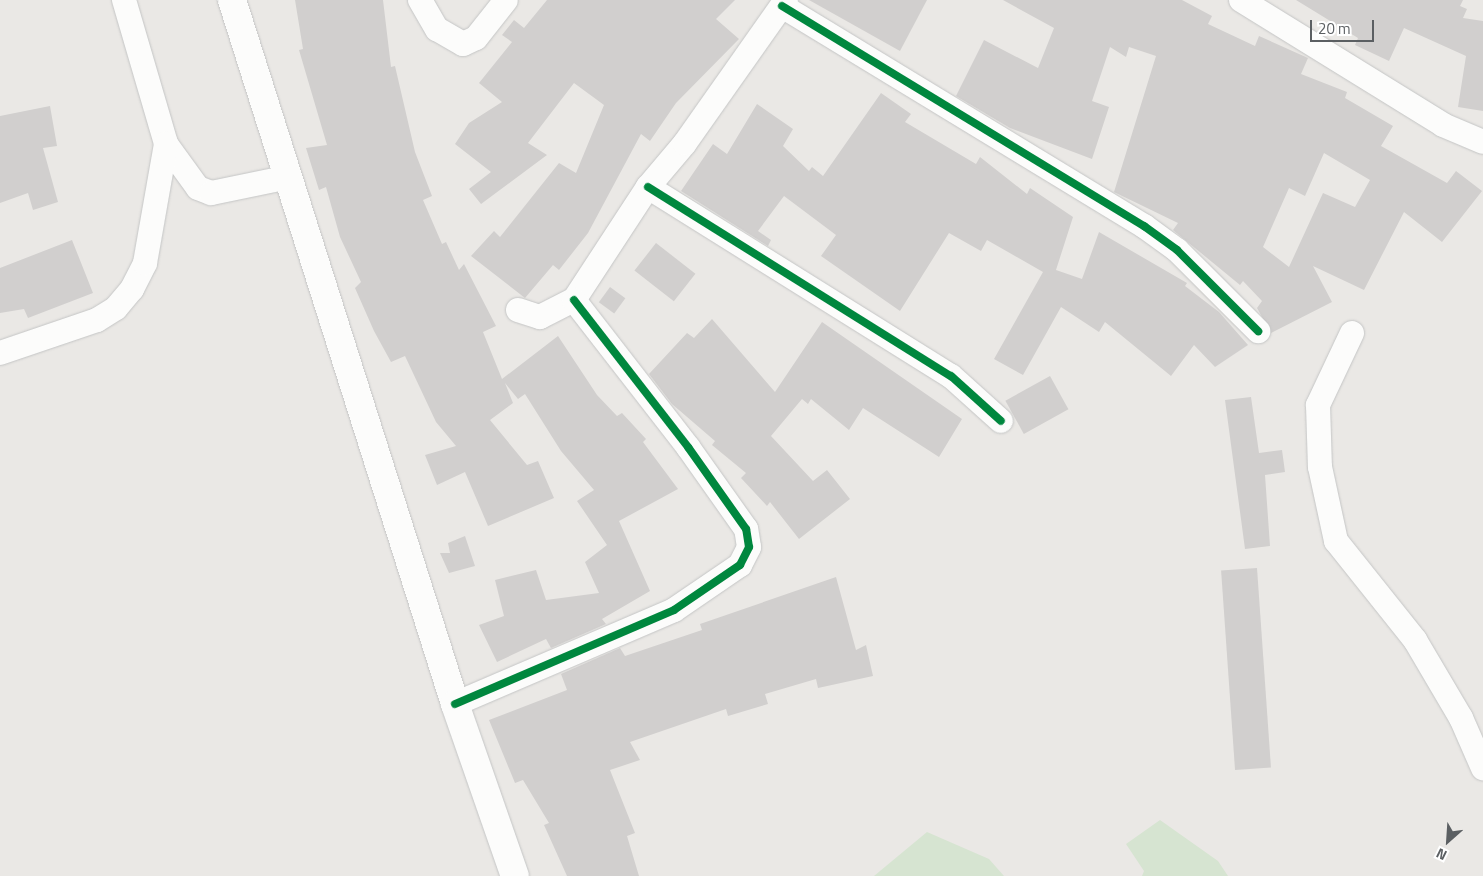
<!DOCTYPE html>
<style>
body{margin:0}
#map{position:relative;width:1483px;height:876px;overflow:hidden;background:#eae8e5;font-family:"Titillium Web",sans-serif}
div>[style]{position:absolute}
.green>*{inset:0;background:#d6e4d1}
.building>*{inset:0;background:#d1cfce;transform-origin:0 0}
.roads{filter:drop-shadow(0 0 1px #c4c5c5) drop-shadow(0 0 1px #c4c5c5)}
.minor>*{height:24px;margin:-12px;padding:0 12px;transform-origin:12px;border-radius:12px;background:#fcfcfb}
.secondary>*{height:28px;margin:-14px;padding:0 14px;transform-origin:14px;border-radius:14px;background:#fcfcfb}
.cycleway>*{height:8px;margin:-4px;padding:0 4px;transform-origin:4px;border-radius:4px;background:#00873e}
span{translate:-50% -50%;white-space:nowrap;text-align:center;line-height:1.15;-webkit-text-stroke:4.5px #fff;paint-order:stroke}
.north{position:absolute;left:1423px;top:816px;width:50px;height:50px;-webkit-text-stroke:4px #fff;paint-order:stroke;rotate:206deg;font-size:14px;font-weight:700;line-height:20px;text-align:center;color:#5b5f62}
.north::after{content:'';display:block;margin:auto;width:18px;height:22px;background:#5b5f62;clip-path:polygon(50% 0,100% 100%,50% 72%,0 100%)}
.scale{position:absolute;left:1310px;top:20px;width:64px;height:22px;box-sizing:border-box;border:2px solid #5b5f62;border-top:0;padding-left:6px;font-size:15px;line-height:18px;white-space:nowrap;color:#5b5f62;-webkit-text-stroke:4px #fff;paint-order:stroke}
</style>
<div id="map">
<div class="green">
<div style="clip-path:polygon(1160px 820px,1218px 861px,1228px 876px,1142px 876px,1144px 871px,1126px 844px)"></div>
<div style="clip-path:polygon(927px 832px,989px 859px,1004px 876px,874px 876px)"></div>
</div>
<div class="building">
<div style="clip-path:polygon(295px 0,383px 0,391px 67px,395px 66px,415px 152px,432px 196px,423px 200px,442px 244px,446px 242px,459px 270px,464px 264px,496px 326px,483px 332px,502px 379px,558px 336px,597px 395px,617px 416px,622px 413px,646px 439px,643px 442px,678px 489px,619px 521px,650px 591px,602px 619px,606px 624px,551px 648px,546px 639px,497px 662px,479px 625px,504px 616px,495px 580px,536px 570px,546px 600px,599px 593px,585px 562px,607px 545px,577px 501px,594px 490px,561px 451px,525px 394px,518px 399px,505px 383px,513px 403px,490px 420px,527px 465px,538px 461px,554px 498px,488px 526px,465px 472px,437px 485px,425px 455px,456px 446px,436px 422px,405px 356px,391px 362px,374px 331px,355px 288px,361px 282px,340px 237px,326px 187px,319px 190px,306px 148px,327px 145px,299px 50px,303px 49px)"></div>
<div style="clip-path:polygon(547px 0,735px 0,716px 19px,739px 39px,676px 103px,650px 141px,641px 134px,588px 233px,559px 270px,553px 265px,525px 298px,471px 256px,494px 231px,500px 237px,559px 163px,576px 173px,604px 105px,574px 83px,528px 143px,547px 155px,481px 204px,469px 189px,491px 172px,455px 144px,469px 123px,502px 102px,479px 83px,512px 42px,502px 35px,514px 20px,524px 28px)"></div>
<div style="clip-path:polygon(809px 0,927px 0,900px 51px)"></div>
<div style="clip-path:polygon(evenodd,1003px 0,1182px 0,1212px 16px,1208px 24px,1255px 46px,1259px 36px,1308px 58px,1301px 74px,1347px 92px,1345px 98px,1393px 126px,1381px 146px,1447px 183px,1456px 171px,1482px 191px,1442px 242px,1404px 212px,1364px 290px,1313px 266px,1332px 302px,1271px 333px,1257px 308px,1262px 301px,1243px 281px,1240px 285px,1173px 230px,1178px 223px,1114px 192px,1156px 56px,1129px 47px,1126px 57px,1110px 47px,1092px 101px,1109px 107px,1092px 159px,1010px 128px,956px 96px,984px 40px,1038px 68px,1054px 28px,1003px 0,1324px 153px,1370px 180px,1355px 207px,1323px 193px,1289px 267px,1263px 247px,1289px 188px,1305px 196px,1324px 153px)"></div>
<div style="clip-path:polygon(1296px 0,1463px 0,1460px 6px,1467px 9px,1463px 18px,1483px 21px,1483px 111px,1458px 107px,1466px 56px,1404px 28px,1389px 61px,1355px 45px,1358px 38px)"></div>
<div style="clip-path:polygon(881px 93px,911px 114px,905px 122px,976px 164px,980px 157px,1027px 194px,1030px 188px,1073px 217px,1056px 270px,1082px 279px,1099px 232px,1187px 283px,1185px 286px,1219px 312px,1248px 345px,1215px 367px,1194px 345px,1171px 376px,1105px 322px,1099px 332px,1061px 307px,1023px 375px,994px 359px,1043px 272px,987px 240px,981px 251px,949px 233px,900px 311px,821px 256px,836px 235px,784px 196px,758px 231px,771px 240px,768px 246px,681px 191px,713px 144px,727px 154px,757px 104px,793px 129px,783px 146px,809px 171px,812px 167px,823px 176px)"></div>
<div style="clip-path:polygon(50px 106px,57px 146px,43px 148px,58px 202px,33px 210px,28px 193px,0 203px,0 116px)"></div>
<div style="clip-path:polygon(72px 240px,93px 293px,28px 318px,24px 309px,0 313px,0 268px)"></div>
<div style="left:656px;top:243px;width:50px;height:35px;rotate:38deg"></div>
<div style="left:610px;top:287px;width:19px;height:19px;rotate:36deg"></div>
<div style="clip-path:polygon(712px 319px,775px 392px,822px 322px,962px 419px,939px 457px,863px 408px,849px 430px,811px 399px,808px 404px,802px 399px,771px 436px,813px 481px,827px 470px,850px 499px,799px 539px,770px 502px,767px 506px,741px 478px,746px 473px,712px 445px,715px 441px,672px 404px,649px 374px,687px 333px,694px 338px)"></div>
<div style="left:1050px;top:376px;width:38px;height:51px;rotate:61deg"></div>
<div style="clip-path:polygon(1251px 397px,1259px 453px,1282px 450px,1285px 472px,1265px 475px,1270px 546px,1245px 549px,1225px 400px)"></div>
<div style="clip-path:polygon(465px 536px,475px 566px,449px 573px,440px 553px,450px 553px,448px 543px)"></div>
<div style="left:1257px;top:568px;width:200px;height:36px;rotate:86deg"></div>
<div style="clip-path:polygon(836px 577px,856px 650px,866px 645px,873px 676px,818px 688px,816px 679px,765px 694px,768px 704px,728px 716px,726px 709px,630px 742px,640px 760px,610px 770px,635px 833px,627px 836px,639px 876px,567px 876px,544px 825px,549px 823px,523px 780px,515px 783px,489px 720px,567px 690px,561px 674px,620px 648px,625px 656px,702px 630px,700px 624px)"></div>
</div>
<div class="roads">
<div class="minor">
<div style="left:124px;top:0;width:150px;rotate:73.7deg"></div>
<div style="left:166px;top:144px;width:54px;rotate:54deg"></div>
<div style="left:198px;top:188px;width:14px;rotate:21deg"></div>
<div style="left:211px;top:193px;width:80px;rotate:-11.6deg"></div>
<div style="left:420px;top:0;width:34px;rotate:60deg"></div>
<div style="left:437px;top:29px;width:30px;rotate:30deg"></div>
<div style="left:463px;top:44px;width:14px;rotate:-25deg"></div>
<div style="left:476px;top:38px;width:48px;rotate:-51.7deg"></div>
<div style="left:1241px;top:0;width:238px;rotate:31.7deg"></div>
<div style="left:1443px;top:125px;width:43px;rotate:23deg"></div>
<div style="left:782px;top:6px;width:424px;rotate:31.3deg"></div>
<div style="left:1144px;top:226px;width:41px;rotate:36deg"></div>
<div style="left:1177px;top:250px;width:115px;rotate:45deg"></div>
<div style="left:648px;top:187px;width:357px;rotate:32deg"></div>
<div style="left:951px;top:376px;width:67px;rotate:42deg"></div>
<div style="left:518px;top:310px;width:23px;rotate:18deg"></div>
<div style="left:540px;top:317px;width:38px;rotate:-27deg"></div>
<div style="left:574px;top:300px;width:135px;rotate:-56.8deg"></div>
<div style="left:648px;top:187px;width:57px;rotate:-49.9deg"></div>
<div style="left:685px;top:143px;width:175px;rotate:-54.8deg"></div>
<div style="left:1352px;top:333px;width:80px;rotate:115.3deg"></div>
<div style="left:1318px;top:405px;width:62px;rotate:88.2deg"></div>
<div style="left:1320px;top:467px;width:76px;rotate:77.8deg"></div>
<div style="left:1336px;top:541px;width:127px;rotate:51.4deg"></div>
<div style="left:1415px;top:640px;width:91px;rotate:59.5deg"></div>
<div style="left:1461px;top:718px;width:55px;rotate:66.3deg"></div>
<div style="left:0;top:353px;width:102px;rotate:-18.8deg"></div>
<div style="left:97px;top:320px;width:22px;rotate:-32deg"></div>
<div style="left:116px;top:308px;width:25px;rotate:-50deg"></div>
<div style="left:132px;top:289px;width:29px;rotate:-63deg"></div>
<div style="left:145px;top:263px;width:121px;rotate:-80deg"></div>
<div style="left:455px;top:704px;width:238px;rotate:-23.2deg"></div>
<div style="left:674px;top:610px;width:80px;rotate:-34.3deg"></div>
<div style="left:740px;top:565px;width:20px;rotate:-63deg"></div>
<div style="left:749px;top:547px;width:18px;rotate:-99deg"></div>
<div style="left:746px;top:529px;width:100px;rotate:-125.3deg"></div>
<div style="left:688px;top:447px;width:186px;rotate:-127.8deg"></div>
</div>
<div class="secondary">
<div style="left:232px;top:0;width:738px;rotate:72.42deg"></div>
<div style="left:455px;top:704px;width:182px;rotate:70.8deg"></div>
</div>
</div>
<div class="cycleway">
<div style="left:782px;top:6px;width:424px;rotate:31.3deg"></div>
<div style="left:1144px;top:226px;width:41px;rotate:36deg"></div>
<div style="left:1177px;top:250px;width:115px;rotate:45deg"></div>
<div style="left:648px;top:187px;width:357px;rotate:32deg"></div>
<div style="left:951px;top:376px;width:67px;rotate:42deg"></div>
<div style="left:455px;top:704px;width:238px;rotate:-23.2deg"></div>
<div style="left:674px;top:610px;width:80px;rotate:-34.3deg"></div>
<div style="left:740px;top:565px;width:20px;rotate:-63deg"></div>
<div style="left:749px;top:547px;width:18px;rotate:-99deg"></div>
<div style="left:746px;top:529px;width:100px;rotate:-125.3deg"></div>
<div style="left:688px;top:447px;width:186px;rotate:-127.8deg"></div>
</div>
<div class="north">N</div>
<div class="scale">20 m</div>
</div>
